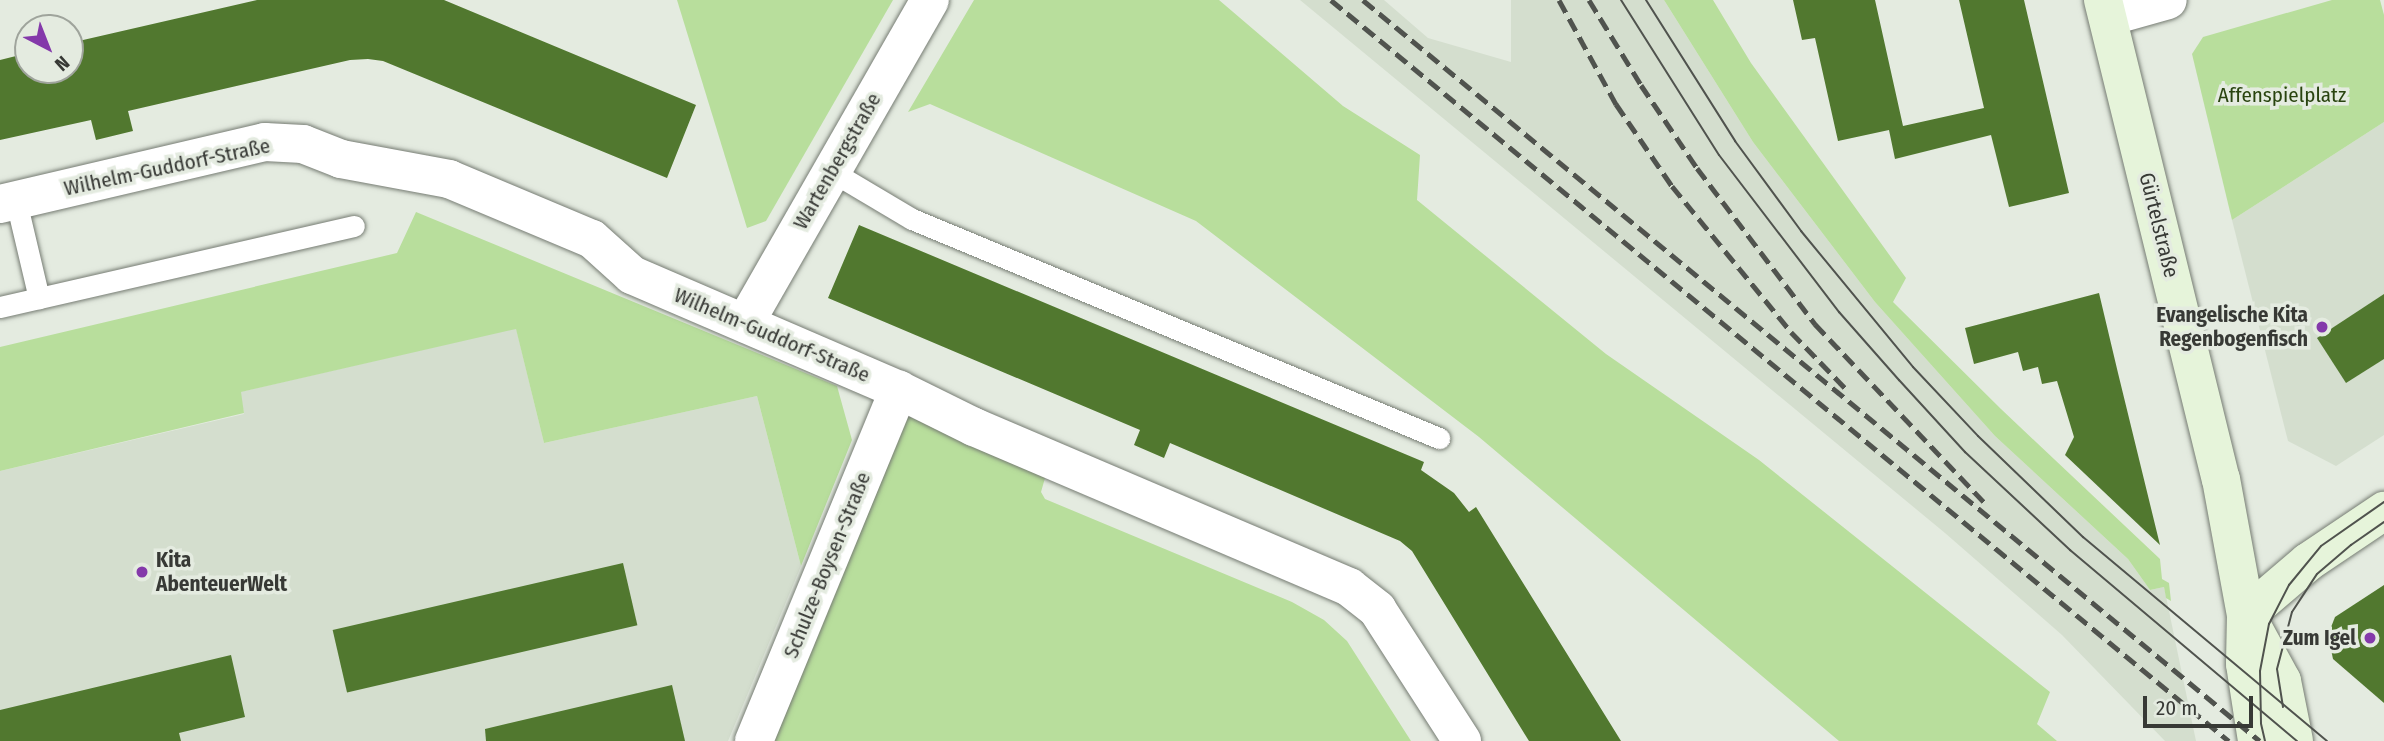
<!DOCTYPE html>
<meta charset="utf-8">
<style>
body{margin:0}
#map{position:relative;width:2384px;height:741px;overflow:hidden;background:#e4ebe0;font-family:"Fira Sans Condensed",sans-serif}
div>[style]{position:absolute}
.built>*{inset:0;background:#d4dece}
.green>*{inset:0;background:#b8de9c}
.building>*{inset:0;background:#51782f;transform-origin:0 0}
.roads{filter:drop-shadow(0 0 2px #767c73) drop-shadow(0 0 2px #767c73)}
.lane>*{height:21px;margin:-10.5px;padding:0 10.5px;transform-origin:10.5px;border-radius:10.5px;background:#fff}
.street>*{height:38px;margin:-19px;padding:0 19px;transform-origin:19px;border-radius:19px;background:#fff}
.secondary>*{height:38px;margin:-19px;padding:0 19px;transform-origin:19px;border-radius:19px;background:#e6f4da}
.tram>*{height:2px;margin:-1px;padding:0 1px;transform-origin:1px;border-radius:1px;background:#50534e}
.rail>*{height:5px;margin-top:-2.5px;transform-origin:0;background:repeating-linear-gradient(90deg,#50534e 0 14px,transparent 0 21px)}
.dots>*{width:19px;height:19px;translate:-50% -50%;box-sizing:border-box;border:4px solid #e4ebe0;border-radius:50%}
span{translate:-50% -50%;white-space:nowrap;text-align:center;line-height:1.15;-webkit-text-stroke:7px #e4ebe0;paint-order:stroke}
.park-label{font-size:21px;color:#29440f}
.street-label{font-size:21px;color:#373935}
.poi-label{font-size:21px;color:#373935;font-weight:700}
.right{translate:-100% -50%;text-align:right}
.left{translate:0 -50%;text-align:left}
.north{position:absolute;left:14px;top:14px;width:70px;height:70px;box-sizing:border-box;background:#e4ebe0;border:2px solid #9fa49c;border-radius:50%;rotate:138deg;font-size:19px;font-weight:700;line-height:28px;text-align:center;color:#373935}
.north::after{content:'';display:block;margin:auto;width:24px;height:32px;background:#8439aa;clip-path:polygon(50% 0,100% 100%,50% 72%,0 100%)}
.scale{position:absolute;left:2143px;top:696px;width:110px;height:32px;box-sizing:border-box;border:4px solid #373935;border-top:0;padding-left:9px;font-size:21px;line-height:24px;white-space:nowrap;color:#373935;-webkit-text-stroke:5px #e4ebe0;paint-order:stroke}
</style>
<div id="map">
<div class="built">
<div style="clip-path:polygon(1300px 0,1384px 0,1428px 38px,1511px 62px,1511px 0,1664px 0,1753px 142px,1875px 302px,1995px 436px,2128px 559px,2150px 590px,2164px 587px,2196px 741px,2165px 741px,2062px 635px,1945px 533px)"></div>
<div style="clip-path:polygon(2384px 122px,2384px 435px,2336px 466px,2288px 441px,2232px 220px)"></div>
<div style="clip-path:polygon(516px 328px,544px 443px,757px 396px,801px 566px,728px 741px,0 741px,0 471px,244px 414px,240px 392px)"></div>
</div>
<div class="green">
<div style="clip-path:polygon(677px 0,893px 0,766px 221px,747px 228px)"></div>
<div style="clip-path:polygon(974px 0,1219px 0,1343px 106px,1420px 155px,1417px 200px,1606px 354px,1759px 460px,2050px 692px,2037px 724px,2057px 741px,1839px 741px,1479px 437px,1196px 221px,930px 104px,908px 112px)"></div>
<div style="clip-path:polygon(1664px 0,1713px 0,1751px 63px,1906px 278px,1893px 302px,2001px 409px,2160px 559px,2162px 579px,2169px 583px,2171px 601px,2166px 598px,2164px 587px,2150px 590px,2128px 559px,1995px 436px,1875px 302px,1753px 142px)"></div>
<div style="clip-path:polygon(2332px 0,2380px 0,2384px 15px,2384px 122px,2232px 220px,2192px 54px,2203px 37px)"></div>
<div style="clip-path:polygon(416px 212px,837px 386px,852px 440px,801px 566px,757px 396px,544px 443px,516px 329px,241px 392px,244px 413px,0 471px,0 347px,397px 253px)"></div>
<div style="clip-path:polygon(907px 416px,1042px 472px,1045px 478px,1041px 492px,1045px 499px,1292px 602px,1324px 620px,1347px 641px,1411px 741px,765px 741px)"></div>
</div>
<div class="building">
<div style="clip-path:polygon(257px 0,444px 0,696px 105px,667px 178px,383px 61px,368px 59px,350px 60px,128px 111px,133px 131px,96px 140px,91px 120px,0 140px,0 60px,28px 53px,28px 70px,70px 70px,70px 43px)"></div>
<div style="clip-path:polygon(1793px 0,1875px 0,1903px 126px,1984px 108px,1959px 0,2024px 0,2069px 193px,2009px 207px,1991px 135px,1895px 159px,1889px 130px,1838px 141px,1815px 38px,1802px 40px)"></div>
<div style="clip-path:polygon(859px 225px,1424px 462px,1421px 470px,1454px 493px,1469px 512px,1476px 507px,1621px 741px,1529px 741px,1412px 551px,1400px 541px,1170px 443px,1164px 458px,1134px 445px,1140px 430px,828px 298px)"></div>
<div style="clip-path:polygon(2099px 293px,2118px 373px,2160px 545px,2065px 455px,2074px 437px,2057px 381px,2042px 384px,2038px 367px,2023px 371px,2018px 352px,1974px 364px,1965px 328px)"></div>
<div style="clip-path:polygon(2384px 294px,2384px 359px,2346px 383px,2317px 338px)"></div>
<div style="left:623px;top:563px;width:64px;height:298px;rotate:77deg"></div>
<div style="clip-path:polygon(2384px 585px,2384px 703px,2333px 659px,2328px 635px,2335px 617px)"></div>
<div style="clip-path:polygon(231px 655px,245px 717px,179px 733px,181px 741px,0 741px,0 710px)"></div>
<div style="clip-path:polygon(672px 685px,685px 741px,486px 741px,485px 729px)"></div>
</div>
<div class="roads">
<div class="lane">
<div style="left:831px;top:171px;width:94px;rotate:30.7deg"></div>
<div style="left:912px;top:219px;width:571px;rotate:22.57deg"></div>
<div style="left:16px;top:201px;width:100px;rotate:76.7deg"></div>
<div style="left:0;top:307px;width:363px;rotate:-12.9deg"></div>
</div>
<div class="street">
<div style="left:2108px;top:17px;width:62px;rotate:-15.8deg"></div>
<div style="left:0;top:204px;width:272px;rotate:-13.2deg"></div>
<div style="left:265px;top:142px;width:38px;rotate:3deg"></div>
<div style="left:303px;top:144px;width:41px;rotate:21.5deg"></div>
<div style="left:341px;top:159px;width:110px;rotate:10.5deg"></div>
<div style="left:449px;top:179px;width:155px;rotate:22.8deg"></div>
<div style="left:592px;top:239px;width:54px;rotate:42deg"></div>
<div style="left:632px;top:275px;width:291px;rotate:23.3deg"></div>
<div style="left:899px;top:390px;width:84px;rotate:26.3deg"></div>
<div style="left:974px;top:427px;width:408px;rotate:23.1deg"></div>
<div style="left:1349px;top:587px;width:36px;rotate:38deg"></div>
<div style="left:1377px;top:609px;width:157px;rotate:57.2deg"></div>
<div style="left:745px;top:323px;width:372px;rotate:-60.2deg"></div>
<div style="left:754px;top:741px;width:380px;rotate:-67.6deg"></div>
</div>
<div class="secondary">
<div style="left:2103px;top:0;width:493px;rotate:76.2deg"></div>
<div style="left:2221px;top:479px;width:138px;rotate:79.6deg"></div>
<div style="left:2246px;top:615px;width:49px;rotate:91.2deg"></div>
<div style="left:2245px;top:664px;width:78px;rotate:81.1deg"></div>
<div style="left:2246px;top:615px;width:82px;rotate:-40.5deg"></div>
<div style="left:2308px;top:562px;width:92px;rotate:-33.9deg"></div>
<div style="left:2246px;top:615px;width:75px;rotate:61.4deg"></div>
<div style="left:2282px;top:681px;width:61px;rotate:78.7deg"></div>
</div>
</div>
<div class="tram">
<div style="left:1621px;top:0;width:183px;rotate:57.7deg"></div>
<div style="left:1719px;top:155px;width:198px;rotate:52.6deg"></div>
<div style="left:1839px;top:312px;width:91px;rotate:48.6deg"></div>
<div style="left:1899px;top:380px;width:98px;rotate:47.5deg"></div>
<div style="left:1965px;top:452px;width:144px;rotate:43deg"></div>
<div style="left:2070px;top:550px;width:297px;rotate:40.1deg"></div>
<div style="left:1646px;top:0;width:167px;rotate:57.7deg"></div>
<div style="left:1735px;top:141px;width:112px;rotate:53.7deg"></div>
<div style="left:1801px;top:231px;width:176px;rotate:50.5deg"></div>
<div style="left:1913px;top:367px;width:95px;rotate:46.7deg"></div>
<div style="left:1978px;top:436px;width:146px;rotate:43.9deg"></div>
<div style="left:2083px;top:537px;width:318px;rotate:39.9deg"></div>
<div style="left:2283px;top:707px;width:38px;rotate:-99deg"></div>
<div style="left:2277px;top:669px;width:59px;rotate:-75.3deg"></div>
<div style="left:2292px;top:612px;width:45px;rotate:-56.7deg"></div>
<div style="left:2317px;top:574px;width:45px;rotate:-40.5deg"></div>
<div style="left:2351px;top:545px;width:40px;rotate:-34.9deg"></div>
<div style="left:2265px;top:741px;width:18px;rotate:-103deg"></div>
<div style="left:2261px;top:723px;width:52px;rotate:-91.1deg"></div>
<div style="left:2260px;top:671px;width:48px;rotate:-79.2deg"></div>
<div style="left:2269px;top:624px;width:44px;rotate:-62.9deg"></div>
<div style="left:2289px;top:585px;width:50px;rotate:-50.6deg"></div>
<div style="left:2321px;top:546px;width:77px;rotate:-34.9deg"></div>
</div>
<div class="rail">
<div style="left:1331px;top:0;width:1164px;rotate:39.53deg"></div>
<div style="left:1363px;top:0;width:1163px;rotate:39.56deg"></div>
<div style="left:1559px;top:0;width:119px;rotate:61.3deg"></div>
<div style="left:1616px;top:104px;width:99px;rotate:55.7deg"></div>
<div style="left:1672px;top:186px;width:188px;rotate:50.8deg"></div>
<div style="left:1791px;top:332px;width:81px;rotate:46deg"></div>
<div style="left:1589px;top:0;width:100px;rotate:58.5deg"></div>
<div style="left:1641px;top:85px;width:100px;rotate:56deg"></div>
<div style="left:1697px;top:168px;width:196px;rotate:52.9deg"></div>
<div style="left:1815px;top:324px;width:248px;rotate:46.5deg"></div>
</div>
<div class="dots">
<div style="left:2322px;top:327px;background:#8439aa"></div>
<div style="left:142px;top:572px;background:#8439aa"></div>
<div style="left:2370px;top:638px;background:#8439aa"></div>
</div>
<div class="park-label">
<span style="left:2282px;top:95px">Affenspielplatz</span>
</div>
<div class="street-label">
<span style="left:837px;top:161px;rotate:-60deg">Wartenbergstraße</span>
<span style="left:167px;top:167px;rotate:-12deg">Wilhelm-Guddorf-Straße</span>
<span style="left:2159px;top:225px;rotate:76deg">Gürtelstraße</span>
<span style="left:772px;top:335px;rotate:23deg">Wilhelm-Guddorf-Straße</span>
<span style="left:827px;top:565px;rotate:-68deg">Schulze-Boysen-Straße</span>
</div>
<div class="poi-label">
<span class="right" style="left:2308px;top:327px">Evangelische Kita<br>Regenbogenfisch</span>
<span class="left" style="left:156px;top:572px">Kita<br>AbenteuerWelt</span>
<span class="right" style="left:2356px;top:638px">Zum Igel</span>
</div>
<div class="north">N</div>
<div class="scale">20 m</div>
</div>
